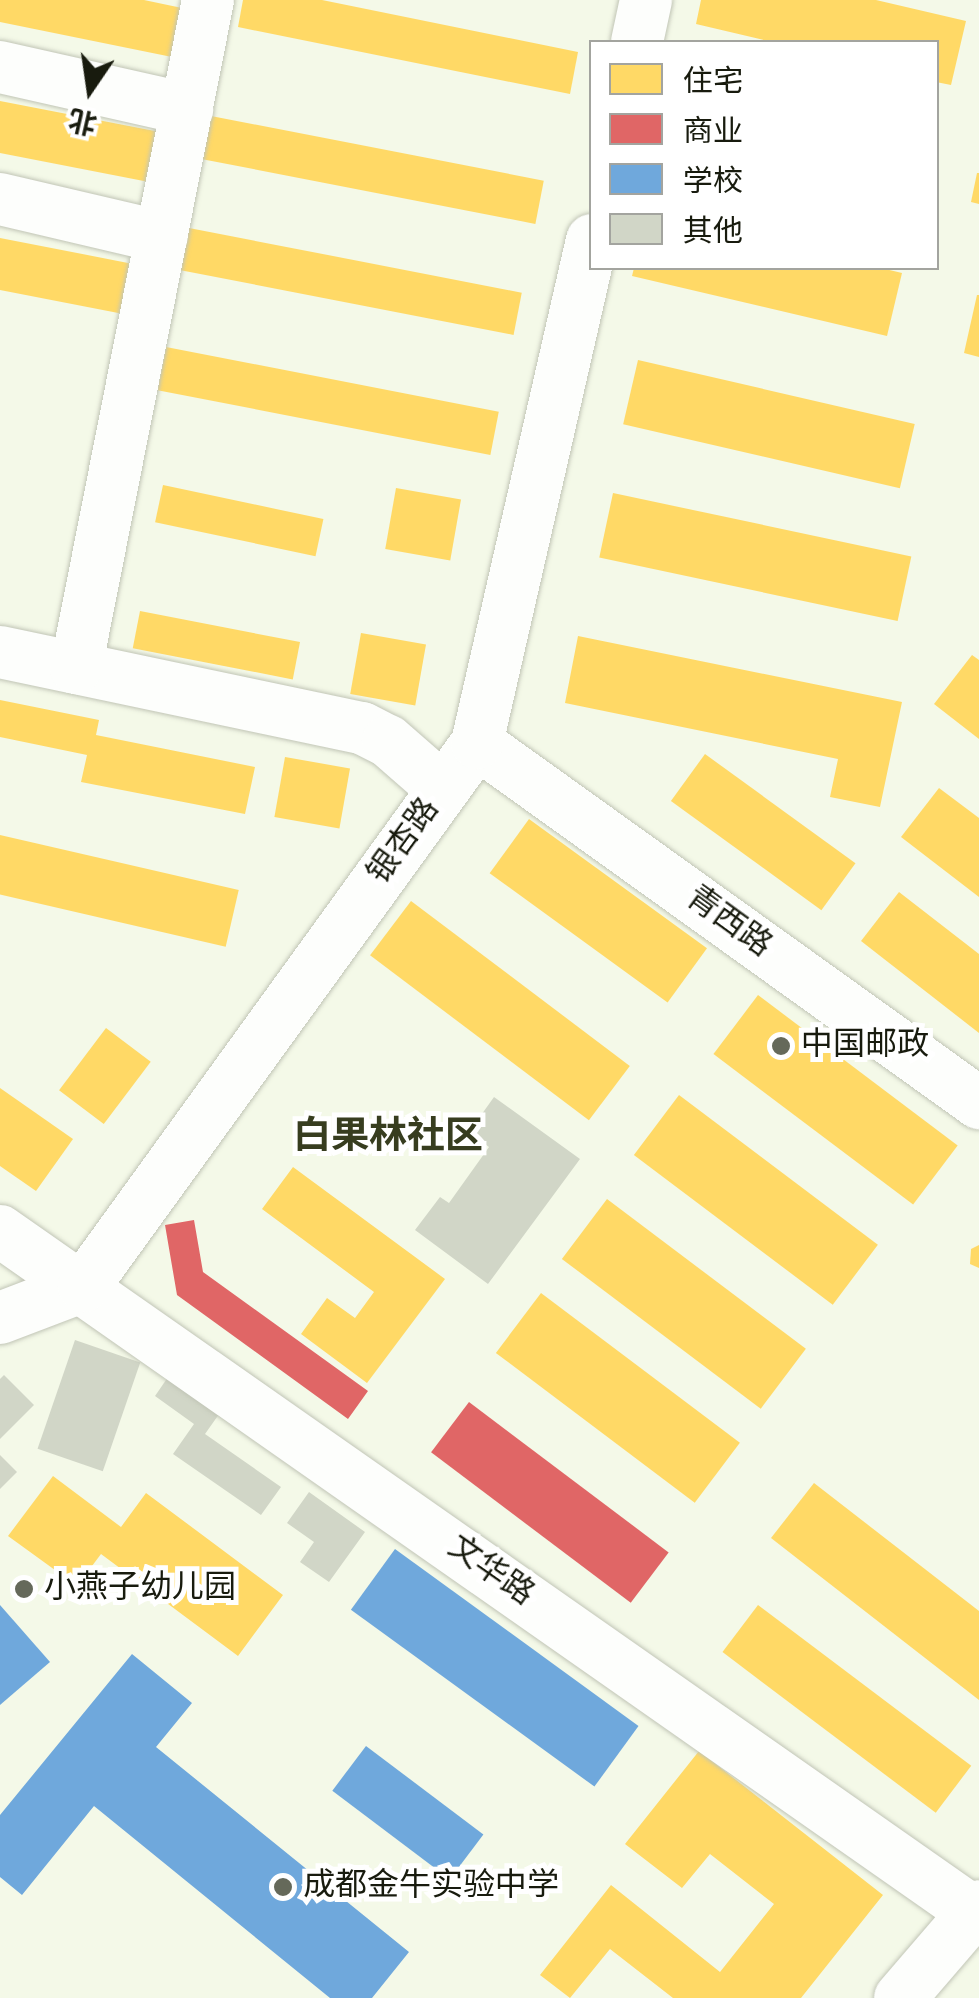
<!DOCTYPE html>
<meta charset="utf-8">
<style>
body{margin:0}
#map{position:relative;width:979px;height:1998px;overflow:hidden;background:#f4f9e8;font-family:Overpass,"Noto Sans SC",sans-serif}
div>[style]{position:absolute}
.homes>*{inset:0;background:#ffd966;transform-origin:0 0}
.shops>*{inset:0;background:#e06666;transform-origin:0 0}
.schools>*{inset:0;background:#6fa8dc;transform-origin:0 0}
.building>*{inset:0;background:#d1d6c7;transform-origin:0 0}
.roads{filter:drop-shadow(0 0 2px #c1c5b6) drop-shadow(0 0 2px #c1c5b6)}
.minor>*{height:52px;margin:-26px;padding:0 26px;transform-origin:26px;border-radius:26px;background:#fdfefc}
.dots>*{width:28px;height:28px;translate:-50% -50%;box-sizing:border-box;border:5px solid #fff;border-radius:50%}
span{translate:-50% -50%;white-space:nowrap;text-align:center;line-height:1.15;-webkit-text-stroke:10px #fff;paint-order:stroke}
.street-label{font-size:32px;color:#181b0e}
.poi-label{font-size:32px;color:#181b0e}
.left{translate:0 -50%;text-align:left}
.quarter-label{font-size:38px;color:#373d1f;font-weight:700}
.legend{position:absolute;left:589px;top:40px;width:350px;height:230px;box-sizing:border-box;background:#fff;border:2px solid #a3a49f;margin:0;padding:12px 18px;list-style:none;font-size:30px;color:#181b0e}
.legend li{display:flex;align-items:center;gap:20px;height:50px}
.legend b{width:50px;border:2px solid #a3a49f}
.north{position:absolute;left:40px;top:40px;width:100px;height:100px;-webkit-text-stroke:8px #fff;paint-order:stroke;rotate:193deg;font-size:28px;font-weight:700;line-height:40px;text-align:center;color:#181b0e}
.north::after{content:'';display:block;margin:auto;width:35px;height:45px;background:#181b0e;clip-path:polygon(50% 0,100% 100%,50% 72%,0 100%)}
</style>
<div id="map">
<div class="homes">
<div style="clip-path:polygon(0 0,144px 0,182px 8px,172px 57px,0 22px)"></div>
<div style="clip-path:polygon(243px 0,322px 0,578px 52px,570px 94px,238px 27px)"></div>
<div style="clip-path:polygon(701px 0,876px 0,966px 21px,951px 85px,936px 82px,936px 42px,772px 42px,696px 24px)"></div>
<div style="left:0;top:101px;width:159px;height:51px;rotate:11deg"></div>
<div style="left:211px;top:116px;width:339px;height:44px;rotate:11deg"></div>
<div style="clip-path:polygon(977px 173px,979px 173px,979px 204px,971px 202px)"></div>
<div style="left:189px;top:228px;width:339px;height:43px;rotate:11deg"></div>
<div style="left:0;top:238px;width:133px;height:51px;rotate:11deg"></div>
<div style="clip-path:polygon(634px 268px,881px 268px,902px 273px,887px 336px,632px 276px)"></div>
<div style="clip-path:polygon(977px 295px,979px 295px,979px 357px,964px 353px)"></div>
<div style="left:166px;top:347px;width:339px;height:44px;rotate:11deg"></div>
<div style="left:638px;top:360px;width:284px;height:66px;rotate:13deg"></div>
<div style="left:163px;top:485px;width:164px;height:38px;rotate:12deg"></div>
<div style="left:396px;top:488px;width:66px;height:62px;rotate:10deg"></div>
<div style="left:613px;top:493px;width:305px;height:66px;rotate:12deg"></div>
<div style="left:140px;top:611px;width:163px;height:38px;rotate:11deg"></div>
<div style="left:361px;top:633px;width:66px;height:62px;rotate:10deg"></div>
<div style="clip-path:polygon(578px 636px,902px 702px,880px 807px,830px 797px,838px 759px,565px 703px)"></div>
<div style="clip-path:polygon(972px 655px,979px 660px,979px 739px,934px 704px)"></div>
<div style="clip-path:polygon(0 700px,99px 720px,96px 735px,255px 767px,245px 814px,81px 782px,87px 755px,0 737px)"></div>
<div style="left:705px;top:754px;width:186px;height:58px;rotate:36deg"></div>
<div style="left:285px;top:757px;width:66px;height:61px;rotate:10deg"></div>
<div style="clip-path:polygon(939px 788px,979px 818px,979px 897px,901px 837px)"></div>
<div style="left:529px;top:819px;width:220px;height:67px;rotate:36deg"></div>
<div style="left:0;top:835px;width:245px;height:58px;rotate:13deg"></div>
<div style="clip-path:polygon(899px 892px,979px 954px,979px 1033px,861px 941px)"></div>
<div style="left:411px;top:901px;width:274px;height:68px;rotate:37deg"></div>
<div style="left:758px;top:995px;width:250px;height:74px;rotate:37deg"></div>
<div style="left:106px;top:1028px;width:56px;height:78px;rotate:37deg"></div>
<div style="clip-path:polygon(0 1088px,73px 1139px,36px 1191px,0 1166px)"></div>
<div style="left:679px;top:1095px;width:249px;height:75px;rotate:37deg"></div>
<div style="clip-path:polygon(293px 1167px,445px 1279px,367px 1383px,301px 1334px,327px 1298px,355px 1318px,374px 1292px,262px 1209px)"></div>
<div style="left:607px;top:1199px;width:249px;height:75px;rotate:37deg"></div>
<div style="clip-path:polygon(979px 1245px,979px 1268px,970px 1264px,971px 1249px)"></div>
<div style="left:541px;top:1293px;width:249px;height:75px;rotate:37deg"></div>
<div style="clip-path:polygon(53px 1476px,121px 1527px,146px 1493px,283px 1595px,238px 1656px,101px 1554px,77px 1586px,8px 1536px)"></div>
<div style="clip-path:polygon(814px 1483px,979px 1611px,979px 1700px,771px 1538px)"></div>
<div style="left:758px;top:1605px;width:267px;height:59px;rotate:37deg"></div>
<div style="clip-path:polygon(699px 1751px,883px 1895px,801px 1998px,673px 1998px,610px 1949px,570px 1998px,540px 1975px,611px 1885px,720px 1972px,774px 1904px,710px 1854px,682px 1888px,625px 1844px)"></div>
</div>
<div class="shops">
<div style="clip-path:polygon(194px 1220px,203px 1272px,368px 1391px,348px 1419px,177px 1295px,165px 1225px)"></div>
<div style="left:469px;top:1402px;width:250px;height:63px;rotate:37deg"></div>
</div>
<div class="schools">
<div style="left:395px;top:1549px;width:301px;height:75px;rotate:36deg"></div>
<div style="clip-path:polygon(0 1605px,50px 1662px,0 1705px)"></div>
<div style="clip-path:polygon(132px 1654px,192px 1703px,156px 1747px,409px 1952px,372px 1998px,330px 1998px,94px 1806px,22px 1895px,0 1877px,0 1815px)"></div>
<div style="left:366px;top:1746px;width:147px;height:56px;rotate:37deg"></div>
</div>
<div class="building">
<div style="clip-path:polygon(494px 1097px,580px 1159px,488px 1284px,415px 1230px,440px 1197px,449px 1203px,489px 1147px,469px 1132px)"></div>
<div style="left:75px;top:1340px;width:69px;height:115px;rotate:19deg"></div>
<div style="clip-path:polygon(177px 1364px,229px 1400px,205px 1434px,281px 1487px,261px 1515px,173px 1454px,194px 1424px,155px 1396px)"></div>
<div style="clip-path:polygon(4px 1375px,34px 1405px,0 1439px,0 1379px)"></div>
<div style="clip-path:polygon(0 1455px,17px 1472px,0 1489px)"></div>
<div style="clip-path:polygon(309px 1492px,365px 1532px,329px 1582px,300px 1562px,314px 1542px,287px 1523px)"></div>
</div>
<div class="roads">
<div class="minor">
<div style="left:637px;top:42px;width:43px;rotate:-77.9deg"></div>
<div style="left:0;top:67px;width:192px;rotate:12.7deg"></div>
<div style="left:0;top:199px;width:166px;rotate:13.2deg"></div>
<div style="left:0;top:652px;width:370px;rotate:11.9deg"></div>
<div style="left:362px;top:728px;width:29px;rotate:27deg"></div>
<div style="left:388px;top:741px;width:73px;rotate:41.1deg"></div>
<div style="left:76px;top:668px;width:681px;rotate:-78.82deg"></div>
<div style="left:477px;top:743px;width:618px;rotate:35.65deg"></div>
<div style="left:0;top:1231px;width:1195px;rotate:34.98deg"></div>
<div style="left:0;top:1318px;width:90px;rotate:-20.9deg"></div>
<div style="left:84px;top:1286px;width:670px;rotate:-54.1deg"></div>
<div style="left:477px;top:743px;width:516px;rotate:-77.12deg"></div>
<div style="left:900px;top:1998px;width:121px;rotate:-49.3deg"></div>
</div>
</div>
<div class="dots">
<div style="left:781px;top:1046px;background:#65695a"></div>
<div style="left:24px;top:1589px;background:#65695a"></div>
<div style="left:283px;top:1887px;background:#65695a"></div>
</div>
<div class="street-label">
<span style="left:405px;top:842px;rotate:-54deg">银杏路</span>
<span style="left:728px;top:923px;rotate:36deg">青西路</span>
<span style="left:490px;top:1572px;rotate:35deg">文华路</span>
</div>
<div class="poi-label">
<span class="left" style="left:801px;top:1046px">中国邮政</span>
<span class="left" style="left:44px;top:1589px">小燕子幼儿园</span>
<span class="left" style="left:303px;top:1887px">成都金牛实验中学</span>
</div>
<div class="quarter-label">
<span style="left:388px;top:1139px">白果林社区</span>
</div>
<ul class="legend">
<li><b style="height:28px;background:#ffd966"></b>住宅</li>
<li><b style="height:28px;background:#e06666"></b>商业</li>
<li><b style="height:28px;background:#6fa8dc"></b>学校</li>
<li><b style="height:28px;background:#d1d6c7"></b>其他</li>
</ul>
<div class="north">北</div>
</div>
